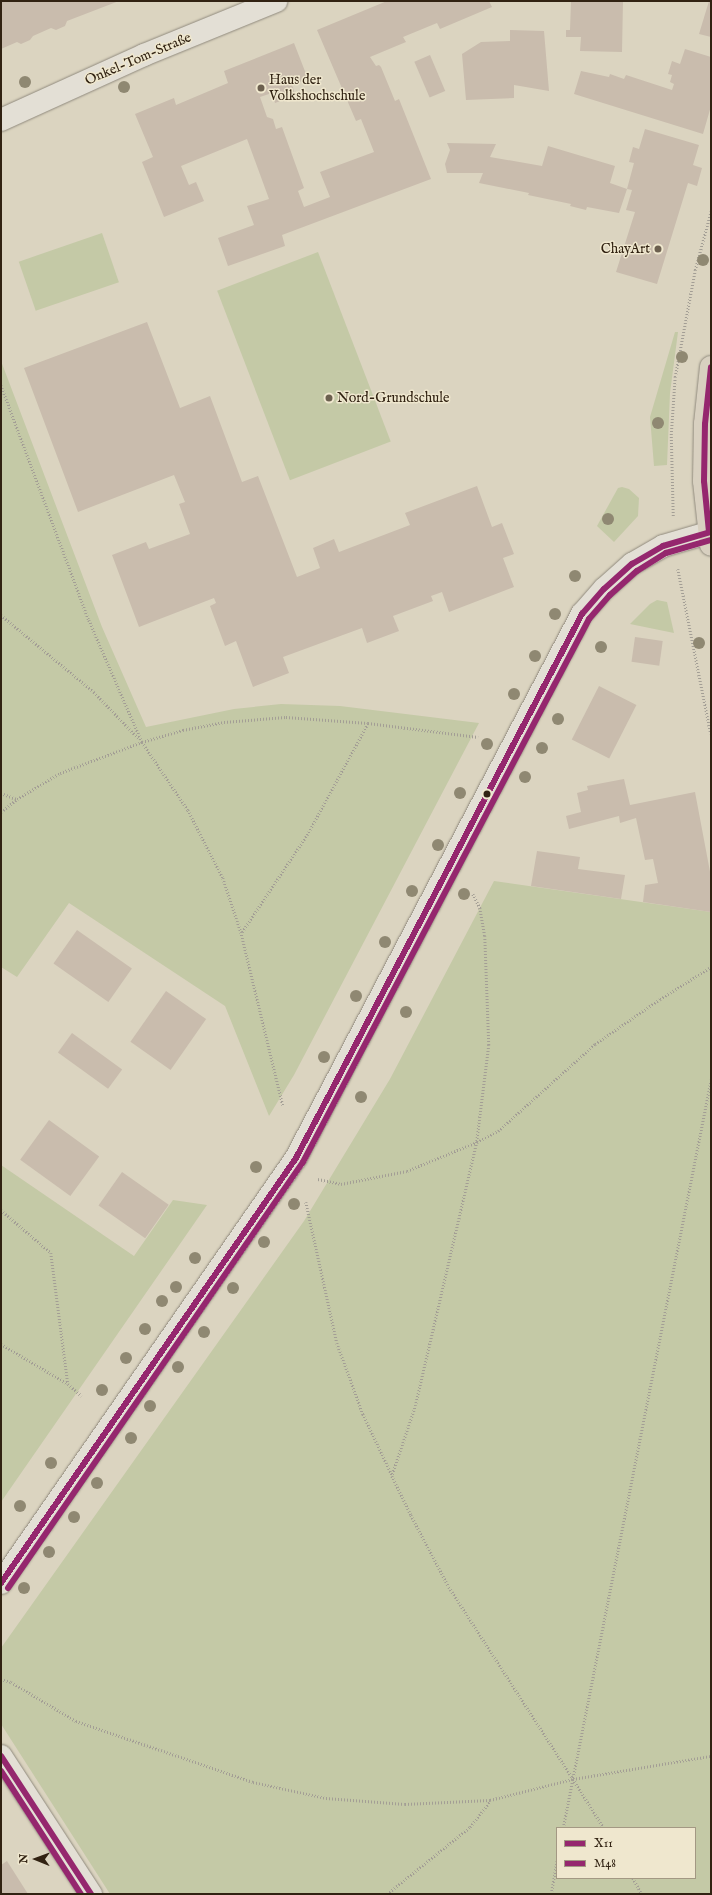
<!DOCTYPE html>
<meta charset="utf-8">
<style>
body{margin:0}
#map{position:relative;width:712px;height:1895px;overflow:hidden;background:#dbd4c0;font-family:"IM FELL English",serif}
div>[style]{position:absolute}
.green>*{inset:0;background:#c4c9a6;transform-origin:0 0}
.building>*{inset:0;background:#c9bcad;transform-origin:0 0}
.path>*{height:2.5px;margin-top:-1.25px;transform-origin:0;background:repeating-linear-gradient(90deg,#a39e95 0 1px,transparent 0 3px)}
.roads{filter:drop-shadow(0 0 1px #908a7d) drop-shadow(0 0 1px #908a7d)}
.street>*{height:22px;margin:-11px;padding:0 11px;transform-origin:11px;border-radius:11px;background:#e3dfd5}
.secondary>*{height:22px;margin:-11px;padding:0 11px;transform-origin:11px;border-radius:11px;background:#e3dfd5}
.primary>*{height:22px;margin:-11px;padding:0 11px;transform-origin:11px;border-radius:11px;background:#d8d0c0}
.bus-1>*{height:6px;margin:-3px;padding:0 3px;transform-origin:3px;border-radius:3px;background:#95276e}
.bus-2>*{height:6px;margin:-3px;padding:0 3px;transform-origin:3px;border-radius:3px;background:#95276e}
.trees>*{width:12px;height:12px;margin:-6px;border-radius:50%;background:#8f8872}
.dots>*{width:11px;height:11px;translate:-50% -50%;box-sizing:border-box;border:2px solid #efe7ce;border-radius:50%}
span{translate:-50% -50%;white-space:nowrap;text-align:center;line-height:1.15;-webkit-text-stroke:3px #efe7ce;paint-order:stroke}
.street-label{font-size:14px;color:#312212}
.poi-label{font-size:14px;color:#312212}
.left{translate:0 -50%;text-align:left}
.right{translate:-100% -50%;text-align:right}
.frame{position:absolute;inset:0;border:2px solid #312212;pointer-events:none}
.legend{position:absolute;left:556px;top:1827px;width:140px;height:52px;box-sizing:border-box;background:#efe7ce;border:1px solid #a39883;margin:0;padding:5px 7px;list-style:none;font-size:12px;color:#312212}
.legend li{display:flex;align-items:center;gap:8px;height:20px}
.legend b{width:20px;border:1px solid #a39883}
.north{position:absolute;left:16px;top:1839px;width:40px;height:40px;-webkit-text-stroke:3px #efe7ce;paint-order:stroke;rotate:271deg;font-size:11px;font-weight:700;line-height:16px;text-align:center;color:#312212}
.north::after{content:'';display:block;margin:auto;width:14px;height:18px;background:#312212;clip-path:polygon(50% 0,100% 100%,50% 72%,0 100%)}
</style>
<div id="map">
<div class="green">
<div style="left:102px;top:233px;width:52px;height:88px;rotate:71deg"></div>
<div style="left:318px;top:252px;width:203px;height:108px;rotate:69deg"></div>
<div style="clip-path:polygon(675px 332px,678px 332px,670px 393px,667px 465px,654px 466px,650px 417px)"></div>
<div style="clip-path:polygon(1px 361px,102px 627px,146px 727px,234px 709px,281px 704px,340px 706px,479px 723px,294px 1075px,269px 1116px,225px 1006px,69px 903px,17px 977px,1px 967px)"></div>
<div style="clip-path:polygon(622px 487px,629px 489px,639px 498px,638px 516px,614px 542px,597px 526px,618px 488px)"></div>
<div style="clip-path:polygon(657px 600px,667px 602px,674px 633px,630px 624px,650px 604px)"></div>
<div style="clip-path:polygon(evenodd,494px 881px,711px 912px,711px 1894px,110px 1894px,1px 1724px,1px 1648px,304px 1221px,390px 1079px,494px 881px,557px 1828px,695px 1828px,695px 1878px,557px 1878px,557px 1828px)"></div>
<div style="clip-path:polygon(1px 1165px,134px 1256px,173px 1200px,207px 1205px,1px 1502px)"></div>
</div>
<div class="building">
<div style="clip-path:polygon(1px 1px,119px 1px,67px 21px,65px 26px,56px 30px,51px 28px,33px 36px,30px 40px,21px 44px,17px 42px,1px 49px)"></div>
<div style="clip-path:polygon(387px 1px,489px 1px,492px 7px,440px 29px,437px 23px,403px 37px,406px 42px,370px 57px,376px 66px,379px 65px,381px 67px,395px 101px,399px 99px,431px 179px,282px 235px,285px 246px,228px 266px,218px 238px,254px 225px,247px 206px,269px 199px,247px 139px,181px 166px,189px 185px,196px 182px,204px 201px,164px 217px,142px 162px,153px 157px,135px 114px,174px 98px,176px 105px,228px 83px,224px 71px,294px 43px,308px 79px,292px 85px,294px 91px,291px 97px,275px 103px,272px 93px,260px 97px,267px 117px,273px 119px,276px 129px,282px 127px,304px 188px,298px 191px,304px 207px,330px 197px,320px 172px,374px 152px,361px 119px,356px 121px,317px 30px)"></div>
<div style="clip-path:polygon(571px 1px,623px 1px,622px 52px,580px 51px,581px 37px,566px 37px,566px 30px,570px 30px)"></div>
<div style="clip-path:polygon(709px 1px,711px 1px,711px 37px,699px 34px)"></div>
<div style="clip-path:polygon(510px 30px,544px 31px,549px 91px,514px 85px,514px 98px,466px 100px,462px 54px,481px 42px,510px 41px)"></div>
<div style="clip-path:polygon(685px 49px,711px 57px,711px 106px,703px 134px,574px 94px,581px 71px,609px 77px,610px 74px,624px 79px,626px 75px,672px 90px,674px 84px,670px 82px,672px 75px,668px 74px,672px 61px,680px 64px)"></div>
<div style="left:430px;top:55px;width:39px;height:17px;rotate:67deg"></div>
<div style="clip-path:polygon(645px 129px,699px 145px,693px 165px,702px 168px,697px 186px,688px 183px,657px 284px,616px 272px,635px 212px,626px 210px,632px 190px,627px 189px,634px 163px,629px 162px,633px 147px,639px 149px)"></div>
<div style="clip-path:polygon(447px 143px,496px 144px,490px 157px,542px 166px,548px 146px,615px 166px,610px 183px,627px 189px,619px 213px,587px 207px,586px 210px,570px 206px,571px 204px,528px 195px,529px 193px,479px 183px,483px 173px,447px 173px,445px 164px,450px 150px)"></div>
<div style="clip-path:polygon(147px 322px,180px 408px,210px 396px,242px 482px,258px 476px,297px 577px,320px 568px,313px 548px,334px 539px,339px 552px,410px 525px,405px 513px,477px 486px,492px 527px,502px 523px,514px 554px,503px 558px,514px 587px,449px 612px,442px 592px,431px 596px,433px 601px,393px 616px,399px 631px,367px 643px,362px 628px,283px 657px,289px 673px,253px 687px,236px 641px,225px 646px,210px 606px,216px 603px,214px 598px,139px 627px,112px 555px,146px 542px,149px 549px,190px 534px,179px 504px,185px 502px,174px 475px,78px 512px,24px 368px)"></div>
<div style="left:635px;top:637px;width:28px;height:25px;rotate:8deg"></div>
<div style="left:599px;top:686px;width:42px;height:60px;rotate:27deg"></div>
<div style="clip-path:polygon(624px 779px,630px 805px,695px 792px,711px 877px,711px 912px,643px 902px,645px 885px,658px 883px,653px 859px,645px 860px,636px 818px,620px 823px,619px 816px,569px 829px,566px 816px,581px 812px,577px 793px,588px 790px,587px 786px)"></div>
<div style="clip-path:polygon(537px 851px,580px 857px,578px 869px,625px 875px,621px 899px,531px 886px)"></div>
<div style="left:77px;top:930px;width:67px;height:41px;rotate:35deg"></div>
<div style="left:166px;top:991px;width:49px;height:62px;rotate:35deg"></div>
<div style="left:72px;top:1033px;width:62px;height:24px;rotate:36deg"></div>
<div style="left:49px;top:1120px;width:62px;height:49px;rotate:36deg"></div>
<div style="left:122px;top:1172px;width:57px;height:41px;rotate:35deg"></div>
<div style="clip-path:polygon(7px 1861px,28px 1894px,1px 1894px,1px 1865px)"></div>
</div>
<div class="path">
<div style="left:1px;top:385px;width:251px;rotate:69.5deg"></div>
<div style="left:89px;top:620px;width:133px;rotate:66.5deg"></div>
<div style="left:142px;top:742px;width:82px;rotate:55.9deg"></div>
<div style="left:188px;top:810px;width:76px;rotate:62.8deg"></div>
<div style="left:223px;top:878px;width:57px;rotate:71.6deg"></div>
<div style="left:241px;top:932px;width:178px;rotate:76.4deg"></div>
<div style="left:673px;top:516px;width:81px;rotate:-91.4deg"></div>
<div style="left:671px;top:435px;width:58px;rotate:-86.1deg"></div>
<div style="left:675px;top:377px;width:109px;rotate:-79.4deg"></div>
<div style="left:695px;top:270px;width:61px;rotate:-74.8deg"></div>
<div style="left:678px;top:569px;width:168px;rotate:78.7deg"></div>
<div style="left:1px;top:615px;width:121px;rotate:39.6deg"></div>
<div style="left:94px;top:692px;width:66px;rotate:46.2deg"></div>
<div style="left:1px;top:793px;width:17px;rotate:21deg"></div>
<div style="left:1px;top:812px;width:21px;rotate:-39deg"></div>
<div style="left:17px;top:799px;width:50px;rotate:-31.2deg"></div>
<div style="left:60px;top:773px;width:88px;rotate:-20.7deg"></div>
<div style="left:142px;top:742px;width:43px;rotate:-16.3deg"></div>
<div style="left:183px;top:730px;width:42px;rotate:-11deg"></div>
<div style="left:224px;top:722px;width:62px;rotate:-4.6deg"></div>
<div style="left:286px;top:717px;width:82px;rotate:4.2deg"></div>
<div style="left:368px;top:723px;width:111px;rotate:7.3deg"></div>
<div style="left:473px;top:894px;width:16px;rotate:63deg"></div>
<div style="left:480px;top:908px;width:28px;rotate:80deg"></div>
<div style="left:485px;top:936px;width:109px;rotate:87.9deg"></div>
<div style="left:489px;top:1045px;width:98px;rotate:97.1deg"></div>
<div style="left:477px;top:1142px;width:24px;rotate:-28deg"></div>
<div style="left:498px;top:1131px;width:130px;rotate:-41.9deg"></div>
<div style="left:595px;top:1044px;width:79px;rotate:-34.7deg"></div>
<div style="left:660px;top:999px;width:60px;rotate:-32.1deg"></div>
<div style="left:242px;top:932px;width:117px;rotate:-56.2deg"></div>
<div style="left:307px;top:835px;width:128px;rotate:-61.4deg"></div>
<div style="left:318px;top:1179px;width:24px;rotate:12deg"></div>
<div style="left:341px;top:1184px;width:67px;rotate:-11.1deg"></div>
<div style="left:407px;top:1171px;width:76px;rotate:-22.5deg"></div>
<div style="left:477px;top:1142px;width:270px;rotate:103.1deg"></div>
<div style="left:416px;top:1405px;width:75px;rotate:108.7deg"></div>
<div style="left:392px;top:1476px;width:43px;rotate:64deg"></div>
<div style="left:411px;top:1515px;width:81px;rotate:62.2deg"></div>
<div style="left:449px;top:1587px;width:229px;rotate:57.1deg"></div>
<div style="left:573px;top:1779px;width:140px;rotate:-9.5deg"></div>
<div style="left:306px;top:1202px;width:144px;rotate:77.6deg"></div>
<div style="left:337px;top:1343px;width:76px;rotate:69.9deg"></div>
<div style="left:363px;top:1414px;width:68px;rotate:64.6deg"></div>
<div style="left:1px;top:1210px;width:66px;rotate:40.7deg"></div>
<div style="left:51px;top:1253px;width:132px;rotate:82.6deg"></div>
<div style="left:1px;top:1344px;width:78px;rotate:30.8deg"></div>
<div style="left:68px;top:1384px;width:18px;rotate:41deg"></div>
<div style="left:1px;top:1679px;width:10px;rotate:17deg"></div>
<div style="left:11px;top:1682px;width:76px;rotate:31deg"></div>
<div style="left:76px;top:1721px;width:187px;rotate:19deg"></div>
<div style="left:253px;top:1782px;width:75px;rotate:12.4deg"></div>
<div style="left:326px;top:1798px;width:79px;rotate:4.3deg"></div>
<div style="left:405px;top:1804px;width:85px;rotate:-2.7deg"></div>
<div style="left:490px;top:1800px;width:86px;rotate:-14.2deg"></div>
<div style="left:573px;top:1779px;width:58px;rotate:57.7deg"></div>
<div style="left:563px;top:1828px;width:763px;rotate:-78.82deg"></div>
<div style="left:633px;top:1878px;width:18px;rotate:61deg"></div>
<div style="left:387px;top:1894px;width:107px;rotate:-38.9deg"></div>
<div style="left:470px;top:1827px;width:33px;rotate:-52deg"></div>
<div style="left:551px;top:1894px;width:34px;rotate:-80deg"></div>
</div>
<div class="roads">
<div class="street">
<div style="left:1px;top:1756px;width:165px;rotate:56.9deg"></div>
</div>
<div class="secondary">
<div style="left:1px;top:120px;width:157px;rotate:-24.4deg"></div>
<div style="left:144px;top:55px;width:143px;rotate:-22.2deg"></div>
<div style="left:1px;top:1583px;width:517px;rotate:-55.23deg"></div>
<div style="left:296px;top:1158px;width:615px;rotate:-62.27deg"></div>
<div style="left:582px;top:614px;width:33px;rotate:-49deg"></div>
<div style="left:604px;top:589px;width:38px;rotate:-42deg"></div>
<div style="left:632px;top:564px;width:36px;rotate:-30deg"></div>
<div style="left:663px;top:546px;width:50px;rotate:-16.3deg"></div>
</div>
<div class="primary">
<div style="left:711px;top:367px;width:57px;rotate:96deg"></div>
<div style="left:705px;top:424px;width:57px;rotate:91deg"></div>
<div style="left:704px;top:481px;width:64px;rotate:83.8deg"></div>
</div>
</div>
<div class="bus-1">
<div style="left:709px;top:532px;width:51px;rotate:-95.6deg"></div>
<div style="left:704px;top:481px;width:57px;rotate:-89deg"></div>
<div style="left:705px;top:424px;width:57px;rotate:-84deg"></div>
<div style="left:1px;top:1583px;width:517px;rotate:-55.23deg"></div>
<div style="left:296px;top:1158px;width:615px;rotate:-62.27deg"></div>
<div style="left:582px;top:614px;width:33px;rotate:-49deg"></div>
<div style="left:604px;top:589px;width:38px;rotate:-42deg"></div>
<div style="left:632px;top:564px;width:36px;rotate:-30deg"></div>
<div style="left:663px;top:546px;width:50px;rotate:-16.3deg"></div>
<div style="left:1px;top:1756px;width:165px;rotate:56.9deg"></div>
</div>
<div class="bus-2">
<div style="left:8px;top:1588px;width:518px;rotate:-55.3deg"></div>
<div style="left:303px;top:1162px;width:614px;rotate:-62.22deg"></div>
<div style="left:589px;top:619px;width:32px;rotate:-49deg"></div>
<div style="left:610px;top:595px;width:36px;rotate:-42deg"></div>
<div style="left:637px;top:571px;width:34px;rotate:-32deg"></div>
<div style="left:666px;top:553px;width:47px;rotate:-16.1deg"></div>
<div style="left:1px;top:1771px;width:147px;rotate:57deg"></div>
</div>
<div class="trees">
<div style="left:25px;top:82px"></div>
<div style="left:124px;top:87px"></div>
<div style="left:703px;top:260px"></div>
<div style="left:682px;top:357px"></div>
<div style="left:658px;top:423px"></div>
<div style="left:608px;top:519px"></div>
<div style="left:575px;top:576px"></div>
<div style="left:555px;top:614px"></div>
<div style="left:699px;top:643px"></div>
<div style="left:601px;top:647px"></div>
<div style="left:535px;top:656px"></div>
<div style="left:514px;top:694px"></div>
<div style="left:558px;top:719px"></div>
<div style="left:487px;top:744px"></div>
<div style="left:542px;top:748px"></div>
<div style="left:525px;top:777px"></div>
<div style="left:460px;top:793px"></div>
<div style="left:438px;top:845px"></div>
<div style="left:412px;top:891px"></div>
<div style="left:464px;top:894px"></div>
<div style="left:385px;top:942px"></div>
<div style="left:356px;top:996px"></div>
<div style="left:406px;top:1012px"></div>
<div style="left:324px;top:1057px"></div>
<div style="left:361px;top:1097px"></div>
<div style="left:256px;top:1167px"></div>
<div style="left:294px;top:1204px"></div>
<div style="left:264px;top:1242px"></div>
<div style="left:195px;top:1258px"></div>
<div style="left:176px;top:1287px"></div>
<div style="left:233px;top:1288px"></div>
<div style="left:162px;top:1301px"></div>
<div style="left:145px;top:1329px"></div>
<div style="left:204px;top:1332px"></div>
<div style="left:126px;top:1358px"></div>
<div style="left:178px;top:1367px"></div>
<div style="left:102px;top:1390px"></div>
<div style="left:150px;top:1406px"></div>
<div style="left:131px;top:1438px"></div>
<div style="left:51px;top:1463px"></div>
<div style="left:97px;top:1483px"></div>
<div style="left:20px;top:1506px"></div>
<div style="left:74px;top:1517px"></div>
<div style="left:49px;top:1552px"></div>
<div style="left:24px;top:1588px"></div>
</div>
<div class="dots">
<div style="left:261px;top:88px;background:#6c604f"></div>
<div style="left:658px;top:249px;background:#6c604f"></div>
<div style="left:329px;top:398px;background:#6c604f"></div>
<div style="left:487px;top:794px;background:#312212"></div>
</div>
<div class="street-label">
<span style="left:138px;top:59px;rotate:-23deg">Onkel-Tom-Straße</span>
</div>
<div class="poi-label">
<span class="left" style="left:269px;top:88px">Haus der<br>Volkshochschule</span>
<span class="right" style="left:650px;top:249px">ChayArt</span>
<span class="left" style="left:337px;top:398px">Nord-Grundschule</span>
</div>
<div class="frame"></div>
<ul class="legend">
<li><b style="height:5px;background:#95276e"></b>X11</li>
<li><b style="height:5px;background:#95276e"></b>M48</li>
</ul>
<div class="north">N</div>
</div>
